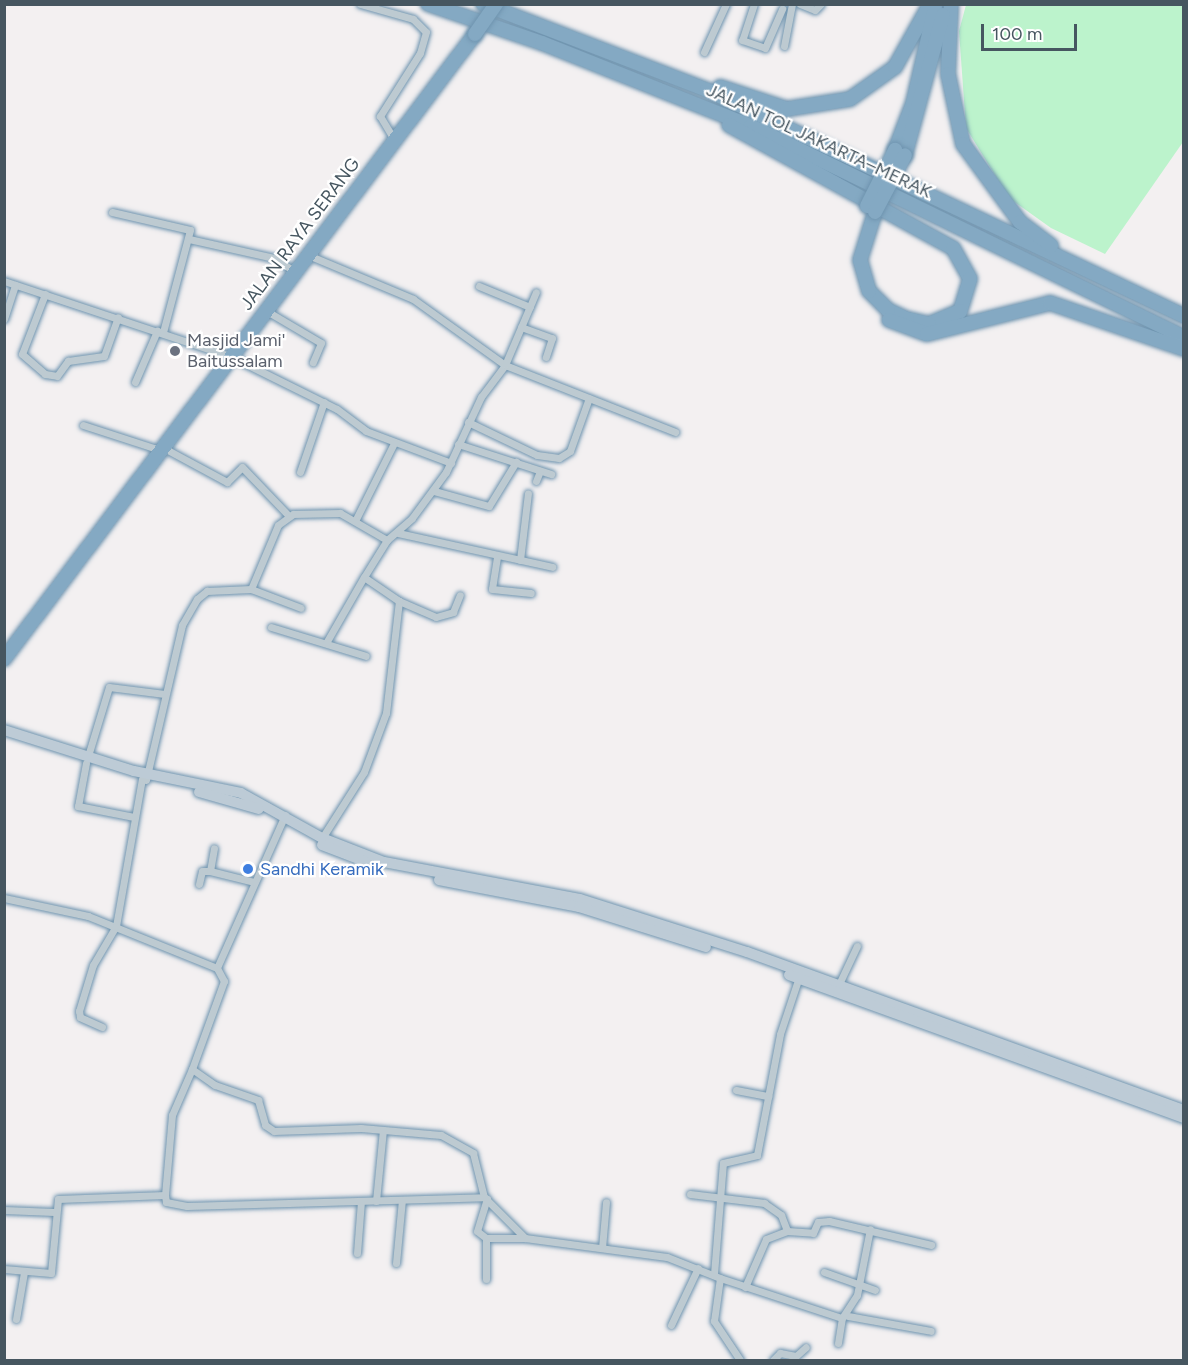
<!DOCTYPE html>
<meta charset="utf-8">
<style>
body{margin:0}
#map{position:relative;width:1188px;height:1365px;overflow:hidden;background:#f3f0f1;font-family:Figtree,sans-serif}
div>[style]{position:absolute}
.green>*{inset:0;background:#bcf3cc}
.roads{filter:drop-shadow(0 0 2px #6f94af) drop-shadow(0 0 2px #6f94af)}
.street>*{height:7px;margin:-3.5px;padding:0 3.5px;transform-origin:3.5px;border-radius:3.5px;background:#bdcad1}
.secondary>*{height:10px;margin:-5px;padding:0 5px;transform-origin:5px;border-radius:5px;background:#bdcbd6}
.highway>*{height:14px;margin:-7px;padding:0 7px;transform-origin:7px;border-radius:7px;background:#84a9c3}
.bridges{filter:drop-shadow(0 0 2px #6f94af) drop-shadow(0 0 2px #6f94af)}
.highway-bridge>*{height:14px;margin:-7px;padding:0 7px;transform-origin:7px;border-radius:7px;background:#84a9c3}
.dots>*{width:16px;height:16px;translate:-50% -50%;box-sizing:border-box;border:3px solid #fff;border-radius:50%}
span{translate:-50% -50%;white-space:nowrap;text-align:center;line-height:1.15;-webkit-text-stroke:4.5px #fff;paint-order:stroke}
.street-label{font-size:18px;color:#465660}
.worship-label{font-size:18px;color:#5b616d}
.left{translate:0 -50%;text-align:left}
.shop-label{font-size:18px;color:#366cbe}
.frame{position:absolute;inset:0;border:6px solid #465660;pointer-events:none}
.scale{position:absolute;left:981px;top:24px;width:96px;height:27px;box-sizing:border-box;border:3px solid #465660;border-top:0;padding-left:8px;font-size:18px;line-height:21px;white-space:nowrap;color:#465660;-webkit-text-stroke:4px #fff;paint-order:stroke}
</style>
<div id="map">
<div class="green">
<div style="clip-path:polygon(966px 5px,1183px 5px,1183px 142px,1105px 254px,1051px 228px,1009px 198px,966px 128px,959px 31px)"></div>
</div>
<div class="roads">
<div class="street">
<div style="left:360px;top:4px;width:55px;rotate:15.8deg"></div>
<div style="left:413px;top:19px;width:18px;rotate:45deg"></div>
<div style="left:426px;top:32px;width:22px;rotate:106deg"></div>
<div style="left:420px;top:53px;width:75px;rotate:122.4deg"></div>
<div style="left:380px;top:116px;width:27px;rotate:59deg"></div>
<div style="left:754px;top:4px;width:38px;rotate:108deg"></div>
<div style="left:742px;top:40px;width:24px;rotate:19deg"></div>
<div style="left:765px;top:48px;width:43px;rotate:-66.4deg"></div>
<div style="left:800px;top:4px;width:16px;rotate:22deg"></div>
<div style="left:815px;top:10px;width:8px;rotate:-45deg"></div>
<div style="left:784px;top:46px;width:43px;rotate:-79.2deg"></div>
<div style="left:704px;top:52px;width:53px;rotate:-65.4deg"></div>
<div style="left:112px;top:212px;width:80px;rotate:13deg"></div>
<div style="left:190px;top:230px;width:106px;rotate:104.8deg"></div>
<div style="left:189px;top:239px;width:87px;rotate:12.6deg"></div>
<div style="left:274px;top:258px;width:24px;rotate:33deg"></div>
<div style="left:308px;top:255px;width:114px;rotate:22.7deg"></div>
<div style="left:413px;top:299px;width:113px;rotate:35.7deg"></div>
<div style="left:505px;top:365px;width:183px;rotate:21.5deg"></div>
<div style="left:4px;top:281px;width:238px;rotate:18.4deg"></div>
<div style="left:230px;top:356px;width:119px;rotate:26.4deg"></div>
<div style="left:337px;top:409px;width:36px;rotate:37deg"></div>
<div style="left:366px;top:431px;width:91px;rotate:20.6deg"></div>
<div style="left:479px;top:286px;width:55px;rotate:22.4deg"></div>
<div style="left:45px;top:294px;width:64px;rotate:111deg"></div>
<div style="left:22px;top:354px;width:30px;rotate:41deg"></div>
<div style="left:45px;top:374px;width:12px;rotate:9deg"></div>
<div style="left:57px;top:376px;width:19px;rotate:-54deg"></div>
<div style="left:68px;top:361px;width:36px;rotate:-8deg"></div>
<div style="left:104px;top:356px;width:41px;rotate:-70.3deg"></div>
<div style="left:265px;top:310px;width:65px;rotate:30.5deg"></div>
<div style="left:321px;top:343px;width:21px;rotate:113deg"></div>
<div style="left:4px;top:319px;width:36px;rotate:-72deg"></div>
<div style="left:521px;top:327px;width:33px;rotate:20deg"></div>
<div style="left:552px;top:338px;width:20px;rotate:108deg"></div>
<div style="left:135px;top:382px;width:56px;rotate:-66.7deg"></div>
<div style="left:468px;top:422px;width:76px;rotate:25.6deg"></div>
<div style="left:537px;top:455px;width:22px;rotate:8deg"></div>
<div style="left:559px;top:458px;width:13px;rotate:-32deg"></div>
<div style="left:570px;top:451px;width:56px;rotate:-70.3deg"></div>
<div style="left:83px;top:425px;width:81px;rotate:18deg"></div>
<div style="left:458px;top:444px;width:98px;rotate:17.9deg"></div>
<div style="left:162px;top:447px;width:74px;rotate:28.3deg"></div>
<div style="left:227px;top:482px;width:21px;rotate:-45deg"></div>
<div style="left:242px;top:467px;width:68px;rotate:46.2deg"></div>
<div style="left:300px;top:472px;width:74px;rotate:-71.1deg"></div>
<div style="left:536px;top:481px;width:11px;rotate:-68deg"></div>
<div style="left:434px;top:491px;width:57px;rotate:15.3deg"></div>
<div style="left:489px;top:506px;width:52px;rotate:-58.5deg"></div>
<div style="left:355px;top:521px;width:87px;rotate:-63.4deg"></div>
<div style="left:398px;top:533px;width:158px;rotate:12.4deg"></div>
<div style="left:497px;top:557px;width:32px;rotate:99deg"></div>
<div style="left:492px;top:589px;width:39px;rotate:6deg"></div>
<div style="left:520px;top:560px;width:67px;rotate:-83.2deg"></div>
<div style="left:251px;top:589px;width:69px;rotate:-67.1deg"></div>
<div style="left:278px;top:525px;width:19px;rotate:-36deg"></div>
<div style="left:293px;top:514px;width:47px;rotate:-1.2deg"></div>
<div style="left:340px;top:513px;width:54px;rotate:29.9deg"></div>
<div style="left:399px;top:601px;width:40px;rotate:23.4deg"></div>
<div style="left:436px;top:617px;width:18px;rotate:-16deg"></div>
<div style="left:453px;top:612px;width:18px;rotate:-68deg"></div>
<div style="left:271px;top:627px;width:99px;rotate:17deg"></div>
<div style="left:326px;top:643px;width:76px;rotate:-60.1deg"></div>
<div style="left:88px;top:756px;width:72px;rotate:-73.1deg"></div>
<div style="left:109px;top:687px;width:56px;rotate:7.1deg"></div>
<div style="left:86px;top:763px;width:44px;rotate:100.5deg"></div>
<div style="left:78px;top:806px;width:57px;rotate:11.1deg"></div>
<div style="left:146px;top:780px;width:159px;rotate:-76.9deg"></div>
<div style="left:182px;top:625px;width:30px;rotate:-60deg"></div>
<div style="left:197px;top:599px;width:13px;rotate:-39deg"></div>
<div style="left:207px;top:591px;width:44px;rotate:-2.6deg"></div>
<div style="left:251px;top:589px;width:53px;rotate:20.8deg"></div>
<div style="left:285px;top:815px;width:167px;rotate:114deg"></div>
<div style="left:217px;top:968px;width:15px;rotate:62deg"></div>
<div style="left:224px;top:981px;width:94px;rotate:110deg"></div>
<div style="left:192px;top:1069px;width:28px;rotate:35deg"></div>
<div style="left:215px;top:1085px;width:46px;rotate:19.2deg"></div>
<div style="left:258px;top:1100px;width:26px;rotate:74deg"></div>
<div style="left:265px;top:1125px;width:11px;rotate:34deg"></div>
<div style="left:274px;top:1131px;width:87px;rotate:-2deg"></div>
<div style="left:361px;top:1128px;width:80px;rotate:5deg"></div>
<div style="left:441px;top:1135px;width:37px;rotate:29deg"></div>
<div style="left:473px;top:1153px;width:45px;rotate:76deg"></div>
<div style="left:484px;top:1197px;width:58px;rotate:45deg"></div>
<div style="left:525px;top:1238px;width:143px;rotate:7.6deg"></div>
<div style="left:667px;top:1257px;width:57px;rotate:21.6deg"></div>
<div style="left:322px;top:838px;width:78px;rotate:-57.5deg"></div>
<div style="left:364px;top:772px;width:63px;rotate:-69.6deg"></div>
<div style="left:386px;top:713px;width:113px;rotate:-83.4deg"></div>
<div style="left:399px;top:601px;width:42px;rotate:-145.6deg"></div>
<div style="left:364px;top:577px;width:44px;rotate:-58.1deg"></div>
<div style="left:387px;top:540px;width:33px;rotate:-41deg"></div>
<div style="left:412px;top:518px;width:57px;rotate:-53.5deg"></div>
<div style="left:446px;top:472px;width:83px;rotate:-65deg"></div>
<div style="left:481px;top:397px;width:40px;rotate:-53deg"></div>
<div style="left:505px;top:365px;width:79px;rotate:-67deg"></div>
<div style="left:210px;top:871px;width:45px;rotate:14deg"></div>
<div style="left:199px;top:884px;width:13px;rotate:-77deg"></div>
<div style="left:202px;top:871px;width:8px"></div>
<div style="left:210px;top:871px;width:23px;rotate:-80deg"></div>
<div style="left:4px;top:898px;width:86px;rotate:12.1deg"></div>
<div style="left:88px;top:916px;width:139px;rotate:22deg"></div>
<div style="left:839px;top:984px;width:42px;rotate:-64.7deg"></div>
<div style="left:102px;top:1027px;width:24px;rotate:-156deg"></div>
<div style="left:80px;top:1017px;width:6px;rotate:-99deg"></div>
<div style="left:79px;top:1011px;width:48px;rotate:-73.1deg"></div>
<div style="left:93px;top:965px;width:45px;rotate:-59.5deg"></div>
<div style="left:116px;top:926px;width:149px;rotate:-80deg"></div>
<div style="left:736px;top:1090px;width:33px;rotate:11deg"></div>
<div style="left:690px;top:1194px;width:75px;rotate:6.9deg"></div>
<div style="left:764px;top:1203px;width:21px;rotate:35deg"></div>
<div style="left:781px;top:1215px;width:17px;rotate:69deg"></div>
<div style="left:787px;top:1231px;width:26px;rotate:4deg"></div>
<div style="left:813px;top:1233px;width:12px;rotate:-66deg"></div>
<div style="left:818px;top:1222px;width:11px;rotate:-5deg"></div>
<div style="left:829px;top:1221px;width:105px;rotate:13.2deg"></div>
<div style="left:165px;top:1195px;width:7px;rotate:82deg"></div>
<div style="left:166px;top:1202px;width:21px;rotate:11deg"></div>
<div style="left:187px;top:1206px;width:297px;rotate:-1.7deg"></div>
<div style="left:376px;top:1201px;width:71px;rotate:-84.4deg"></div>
<div style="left:4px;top:1210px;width:50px;rotate:2.3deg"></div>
<div style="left:486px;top:1238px;width:11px;rotate:-142deg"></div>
<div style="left:477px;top:1231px;width:34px;rotate:-73deg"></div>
<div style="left:602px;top:1248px;width:46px;rotate:-85deg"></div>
<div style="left:357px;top:1253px;width:52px;rotate:-85.6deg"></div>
<div style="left:396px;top:1263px;width:63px;rotate:-84.6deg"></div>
<div style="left:4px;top:1269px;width:47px;rotate:4.9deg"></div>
<div style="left:51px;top:1273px;width:74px;rotate:-84.6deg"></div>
<div style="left:58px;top:1199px;width:107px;rotate:-2.1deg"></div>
<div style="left:165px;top:1195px;width:80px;rotate:-85deg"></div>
<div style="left:172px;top:1115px;width:50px;rotate:-66.5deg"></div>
<div style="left:824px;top:1272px;width:54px;rotate:19.4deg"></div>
<div style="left:714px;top:1274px;width:111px;rotate:-85.4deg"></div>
<div style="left:723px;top:1163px;width:35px;rotate:-13deg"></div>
<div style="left:757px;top:1155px;width:123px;rotate:-79.2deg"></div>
<div style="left:780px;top:1034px;width:60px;rotate:-71.6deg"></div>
<div style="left:486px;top:1279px;width:41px;rotate:-90deg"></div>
<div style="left:486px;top:1238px;width:39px"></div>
<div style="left:745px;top:1287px;width:52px;rotate:-66.4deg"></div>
<div style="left:766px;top:1239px;width:22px;rotate:-21deg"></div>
<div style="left:848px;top:1316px;width:84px;rotate:10.2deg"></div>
<div style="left:16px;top:1319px;width:48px;rotate:-80.3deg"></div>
<div style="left:671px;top:1325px;width:63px;rotate:-64.7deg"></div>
<div style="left:838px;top:1343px;width:25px;rotate:-81deg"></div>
<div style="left:740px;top:1360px;width:47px;rotate:-123.7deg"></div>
<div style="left:714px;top:1321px;width:43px;rotate:-82.1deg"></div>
<div style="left:720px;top:1278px;width:128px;rotate:18.2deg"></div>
<div style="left:842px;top:1318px;width:27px;rotate:-57deg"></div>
<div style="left:857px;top:1295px;width:67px;rotate:-78.9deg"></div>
<div style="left:773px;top:1360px;width:10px;rotate:-45deg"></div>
<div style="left:780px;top:1353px;width:16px;rotate:11deg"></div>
<div style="left:796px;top:1356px;width:13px;rotate:-42deg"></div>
</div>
<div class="secondary">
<div style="left:4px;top:730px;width:136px;rotate:17.5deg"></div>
<div style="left:134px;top:771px;width:109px;rotate:11.6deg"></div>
<div style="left:241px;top:793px;width:93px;rotate:29.1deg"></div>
<div style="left:322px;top:838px;width:66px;rotate:21.2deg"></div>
<div style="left:384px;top:862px;width:199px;rotate:10.7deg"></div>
<div style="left:580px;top:899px;width:175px;rotate:17.6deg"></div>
<div style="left:747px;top:952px;width:465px;rotate:19.9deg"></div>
<div style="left:199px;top:792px;width:62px;rotate:15.8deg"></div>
<div style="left:322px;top:845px;width:47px;rotate:21.1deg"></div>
<div style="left:439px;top:880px;width:143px;rotate:10.9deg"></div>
<div style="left:579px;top:907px;width:133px;rotate:17.5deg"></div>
<div style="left:789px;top:975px;width:420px;rotate:19.9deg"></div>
</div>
<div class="highway">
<div style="left:428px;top:4px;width:120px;rotate:18.9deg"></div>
<div style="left:542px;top:43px;width:225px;rotate:21.7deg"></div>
<div style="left:751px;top:126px;width:482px;rotate:26deg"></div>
<div style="left:483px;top:4px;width:240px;rotate:21deg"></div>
<div style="left:707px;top:90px;width:528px;rotate:25.35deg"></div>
<div style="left:951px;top:4px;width:70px;rotate:92.5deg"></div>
<div style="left:948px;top:74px;width:72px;rotate:77.9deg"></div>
<div style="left:963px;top:144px;width:97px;rotate:53.8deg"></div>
<div style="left:1020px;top:222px;width:39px;rotate:37deg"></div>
<div style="left:720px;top:87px;width:71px;rotate:18.2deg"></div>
<div style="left:787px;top:109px;width:64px;rotate:-9deg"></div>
<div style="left:850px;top:99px;width:55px;rotate:-35.4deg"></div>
<div style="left:895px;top:67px;width:72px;rotate:-60.9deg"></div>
<div style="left:729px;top:125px;width:256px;rotate:28.8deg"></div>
<div style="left:953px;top:248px;width:35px;rotate:61deg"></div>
<div style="left:970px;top:279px;width:34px;rotate:107deg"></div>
<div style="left:960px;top:311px;width:34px;rotate:157deg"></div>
<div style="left:929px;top:324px;width:23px;rotate:-167deg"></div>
<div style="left:907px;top:319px;width:21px;rotate:-155deg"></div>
<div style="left:888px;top:310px;width:27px;rotate:-135deg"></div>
<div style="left:869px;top:291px;width:32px;rotate:-106deg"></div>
<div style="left:860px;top:260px;width:50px;rotate:-72.6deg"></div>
<div style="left:895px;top:150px;width:50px;rotate:-69deg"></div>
<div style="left:913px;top:103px;width:98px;rotate:-77deg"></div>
<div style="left:905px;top:155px;width:145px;rotate:-74.8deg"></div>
<div style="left:889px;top:320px;width:40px;rotate:20.2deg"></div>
<div style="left:927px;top:334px;width:127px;rotate:-14.1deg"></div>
<div style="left:1050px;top:303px;width:142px;rotate:18.9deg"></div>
<div style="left:4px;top:659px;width:783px;rotate:-53deg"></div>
</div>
</div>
<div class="bridges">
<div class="highway-bridge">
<div style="left:475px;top:34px;width:37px;rotate:-55deg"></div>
<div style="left:867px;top:206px;width:63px;rotate:-63.4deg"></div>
<div style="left:875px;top:212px;width:64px;rotate:-62.2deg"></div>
</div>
</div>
<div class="dots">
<div style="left:175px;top:351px;background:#6b7280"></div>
<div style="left:248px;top:869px;background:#3f7fe0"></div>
</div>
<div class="street-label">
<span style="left:819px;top:141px;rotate:25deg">JALAN TOL JAKARTA–MERAK</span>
<span style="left:300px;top:234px;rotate:-53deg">JALAN RAYA SERANG</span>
</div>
<div class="worship-label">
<span class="left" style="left:187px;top:351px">Masjid Jami'<br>Baitussalam</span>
</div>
<div class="shop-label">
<span class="left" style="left:260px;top:869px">Sandhi Keramik</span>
</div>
<div class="frame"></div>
<div class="scale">100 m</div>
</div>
